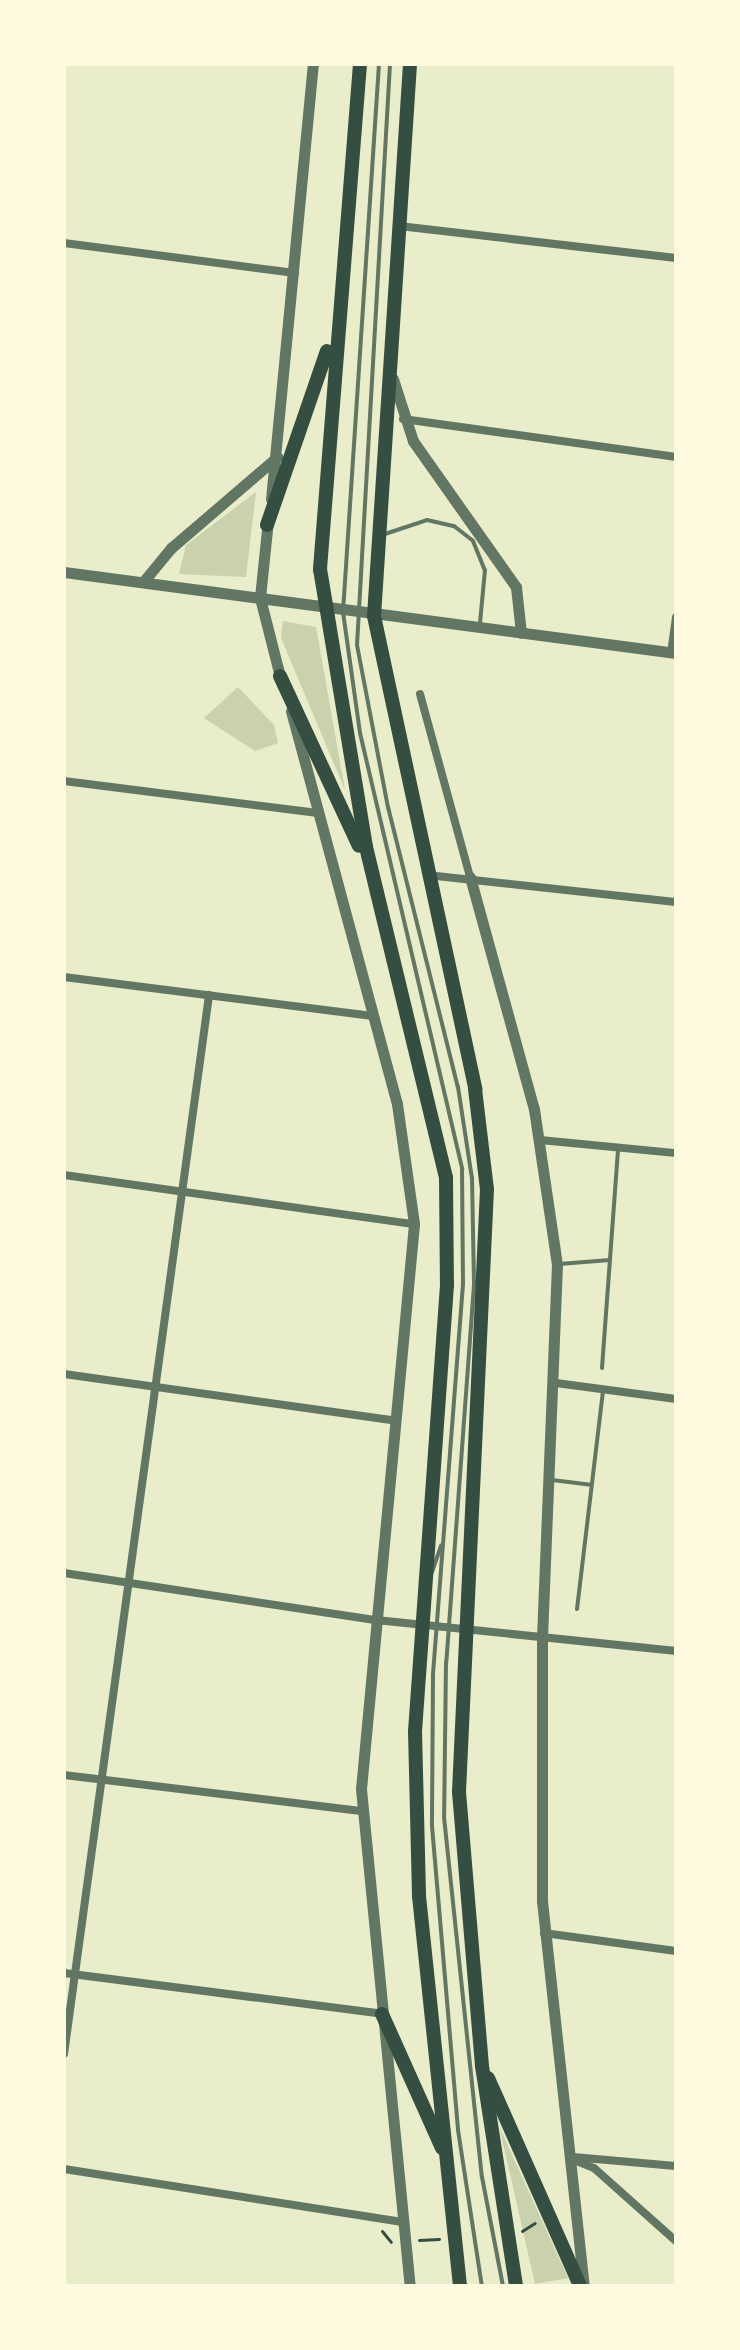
<!DOCTYPE html>
<style>
body{margin:0}
#map{position:relative;width:740px;height:2350px;overflow:hidden;background:#e9edc9;font-family:"Source Sans 3",sans-serif}
div>[style]{position:absolute}
.green>*{inset:0;background:#cad2ad}
.path>*{height:3px;margin:-1.5px;padding:0 1.5px;transform-origin:1.5px;border-radius:1.5px;background:#344e41}
.service>*{height:4px;margin:-2px;padding:0 2px;transform-origin:2px;border-radius:2px;background:#617663}
.minor>*{height:8px;margin:-4px;padding:0 4px;transform-origin:4px;border-radius:4px;background:#617663}
.tertiary>*{height:11px;margin:-5.5px;padding:0 5.5px;transform-origin:5.5px;border-radius:5.5px;background:#617663}
.trunk>*{height:14px;margin:-7px;padding:0 7px;transform-origin:7px;border-radius:7px;background:#344e41}
span{translate:-50% -50%;white-space:nowrap;text-align:center;line-height:1.15;-webkit-text-stroke:8px #fefae0;paint-order:stroke}
.frame{position:absolute;inset:0;border:66px solid #fefae0;pointer-events:none}
</style>
<div id="map">
<div class="green">
<div style="clip-path:polygon(256px 492px,246px 577px,179px 574px,186px 545px)"></div>
<div style="clip-path:polygon(283px 621px,316px 627px,345px 790px,281px 638px)"></div>
<div style="clip-path:polygon(238px 687px,274px 725px,278px 743px,255px 751px,204px 718px)"></div>
<div style="clip-path:polygon(499px 2126px,568px 2278px,535px 2284px)"></div>
</div>
<div class="path">
<div style="left:382px;top:2231px;width:14px;rotate:51deg"></div>
<div style="left:522px;top:2231px;width:15px;rotate:-32deg"></div>
<div style="left:419px;top:2240px;width:20px;rotate:-3deg"></div>
</div>
<div class="service">
<div style="left:379px;top:64px;width:549px;rotate:93.76deg"></div>
<div style="left:343px;top:612px;width:122px;rotate:82deg"></div>
<div style="left:360px;top:733px;width:448px;rotate:76.8deg"></div>
<div style="left:462px;top:1169px;width:115px;rotate:89.5deg"></div>
<div style="left:463px;top:1284px;width:392px;rotate:94.4deg"></div>
<div style="left:433px;top:1675px;width:151px;rotate:90.4deg"></div>
<div style="left:432px;top:1826px;width:305px;rotate:85.1deg"></div>
<div style="left:458px;top:2130px;width:158px;rotate:81.3deg"></div>
<div style="left:390px;top:64px;width:582px;rotate:93.25deg"></div>
<div style="left:357px;top:645px;width:165px;rotate:79.2deg"></div>
<div style="left:388px;top:807px;width:289px;rotate:76deg"></div>
<div style="left:458px;top:1087px;width:92px;rotate:81.3deg"></div>
<div style="left:472px;top:1178px;width:107px;rotate:88.9deg"></div>
<div style="left:474px;top:1285px;width:378px;rotate:94.2deg"></div>
<div style="left:446px;top:1662px;width:155px;rotate:90.7deg"></div>
<div style="left:444px;top:1817px;width:362px;rotate:84deg"></div>
<div style="left:482px;top:2177px;width:111px;rotate:79.1deg"></div>
<div style="left:385px;top:534px;width:44px;rotate:-18.4deg"></div>
<div style="left:427px;top:520px;width:28px;rotate:13deg"></div>
<div style="left:454px;top:526px;width:24px;rotate:38deg"></div>
<div style="left:473px;top:541px;width:31px;rotate:68deg"></div>
<div style="left:485px;top:570px;width:53px;rotate:95.4deg"></div>
<div style="left:559px;top:1264px;width:51px;rotate:-4.5deg"></div>
<div style="left:602px;top:1368px;width:221px;rotate:-85.8deg"></div>
<div style="left:552px;top:1480px;width:39px;rotate:7deg"></div>
<div style="left:432px;top:1572px;width:28px;rotate:-71deg"></div>
<div style="left:577px;top:1609px;width:220px;rotate:-83.2deg"></div>
</div>
<div class="minor">
<div style="left:399px;top:226px;width:279px;rotate:6.6deg"></div>
<div style="left:64px;top:243px;width:233px;rotate:7.4deg"></div>
<div style="left:403px;top:419px;width:276px;rotate:7.9deg"></div>
<div style="left:671px;top:653px;width:36px;rotate:-82deg"></div>
<div style="left:420px;top:694px;width:190px;rotate:74.7deg"></div>
<div style="left:64px;top:781px;width:256px;rotate:7.2deg"></div>
<div style="left:427px;top:875px;width:250px;rotate:6.2deg"></div>
<div style="left:64px;top:977px;width:309px;rotate:7.2deg"></div>
<div style="left:540px;top:1140px;width:137px;rotate:5.5deg"></div>
<div style="left:64px;top:1175px;width:353px;rotate:8deg"></div>
<div style="left:64px;top:1374px;width:332px;rotate:8deg"></div>
<div style="left:556px;top:1383px;width:121px;rotate:7.6deg"></div>
<div style="left:64px;top:1573px;width:316px;rotate:8.6deg"></div>
<div style="left:376px;top:1620px;width:302px;rotate:5.9deg"></div>
<div style="left:64px;top:1775px;width:299px;rotate:6.9deg"></div>
<div style="left:544px;top:1933px;width:133px;rotate:7.8deg"></div>
<div style="left:64px;top:1973px;width:321px;rotate:7.3deg"></div>
<div style="left:64px;top:2054px;width:1069px;rotate:-82.2deg"></div>
<div style="left:573px;top:2157px;width:103px;rotate:5deg"></div>
<div style="left:569px;top:2158px;width:27px;rotate:22deg"></div>
<div style="left:594px;top:2168px;width:110px;rotate:41.7deg"></div>
<div style="left:64px;top:2169px;width:341px;rotate:8.9deg"></div>
</div>
<div class="tertiary">
<div style="left:393px;top:379px;width:65px;rotate:72.1deg"></div>
<div style="left:413px;top:441px;width:179px;rotate:54.8deg"></div>
<div style="left:516px;top:587px;width:46px;rotate:83.8deg"></div>
<div style="left:271px;top:499px;width:437px;rotate:-84.5deg"></div>
<div style="left:268px;top:520px;width:78px;rotate:95.9deg"></div>
<div style="left:260px;top:598px;width:89px;rotate:75.7deg"></div>
<div style="left:64px;top:572px;width:617px;rotate:7.54deg"></div>
<div style="left:143px;top:582px;width:44px;rotate:-50.5deg"></div>
<div style="left:171px;top:548px;width:140px;rotate:-40.6deg"></div>
<div style="left:291px;top:711px;width:407px;rotate:74.9deg"></div>
<div style="left:397px;top:1104px;width:121px;rotate:81.9deg"></div>
<div style="left:414px;top:1224px;width:567px;rotate:95.36deg"></div>
<div style="left:361px;top:1789px;width:499px;rotate:84.4deg"></div>
<div style="left:470px;top:877px;width:241px;rotate:74.6deg"></div>
<div style="left:534px;top:1109px;width:157px;rotate:81.6deg"></div>
<div style="left:557px;top:1264px;width:373px;rotate:92.3deg"></div>
<div style="left:542px;top:1637px;width:264px;rotate:90deg"></div>
<div style="left:542px;top:1901px;width:386px;rotate:83.8deg"></div>
</div>
<div class="trunk">
<div style="left:360px;top:64px;width:507px;rotate:94.53deg"></div>
<div style="left:320px;top:569px;width:282px;rotate:80.6deg"></div>
<div style="left:366px;top:847px;width:340px;rotate:76.4deg"></div>
<div style="left:446px;top:1177px;width:108px;rotate:89.5deg"></div>
<div style="left:447px;top:1285px;width:447px;rotate:94.1deg"></div>
<div style="left:415px;top:1731px;width:165px;rotate:88.6deg"></div>
<div style="left:419px;top:1896px;width:392px;rotate:84deg"></div>
<div style="left:410px;top:64px;width:553px;rotate:93.73deg"></div>
<div style="left:374px;top:616px;width:484px;rotate:77.9deg"></div>
<div style="left:475px;top:1089px;width:101px;rotate:83.2deg"></div>
<div style="left:487px;top:1189px;width:604px;rotate:92.66deg"></div>
<div style="left:459px;top:1792px;width:275px;rotate:85.2deg"></div>
<div style="left:482px;top:2066px;width:223px;rotate:81.2deg"></div>
<div style="left:267px;top:525px;width:184px;rotate:-71deg"></div>
<div style="left:280px;top:676px;width:187px;rotate:65.1deg"></div>
<div style="left:382px;top:2014px;width:147px;rotate:65.9deg"></div>
<div style="left:488px;top:2078px;width:227px;rotate:66.1deg"></div>
</div>
<div class="frame"></div>
</div>
